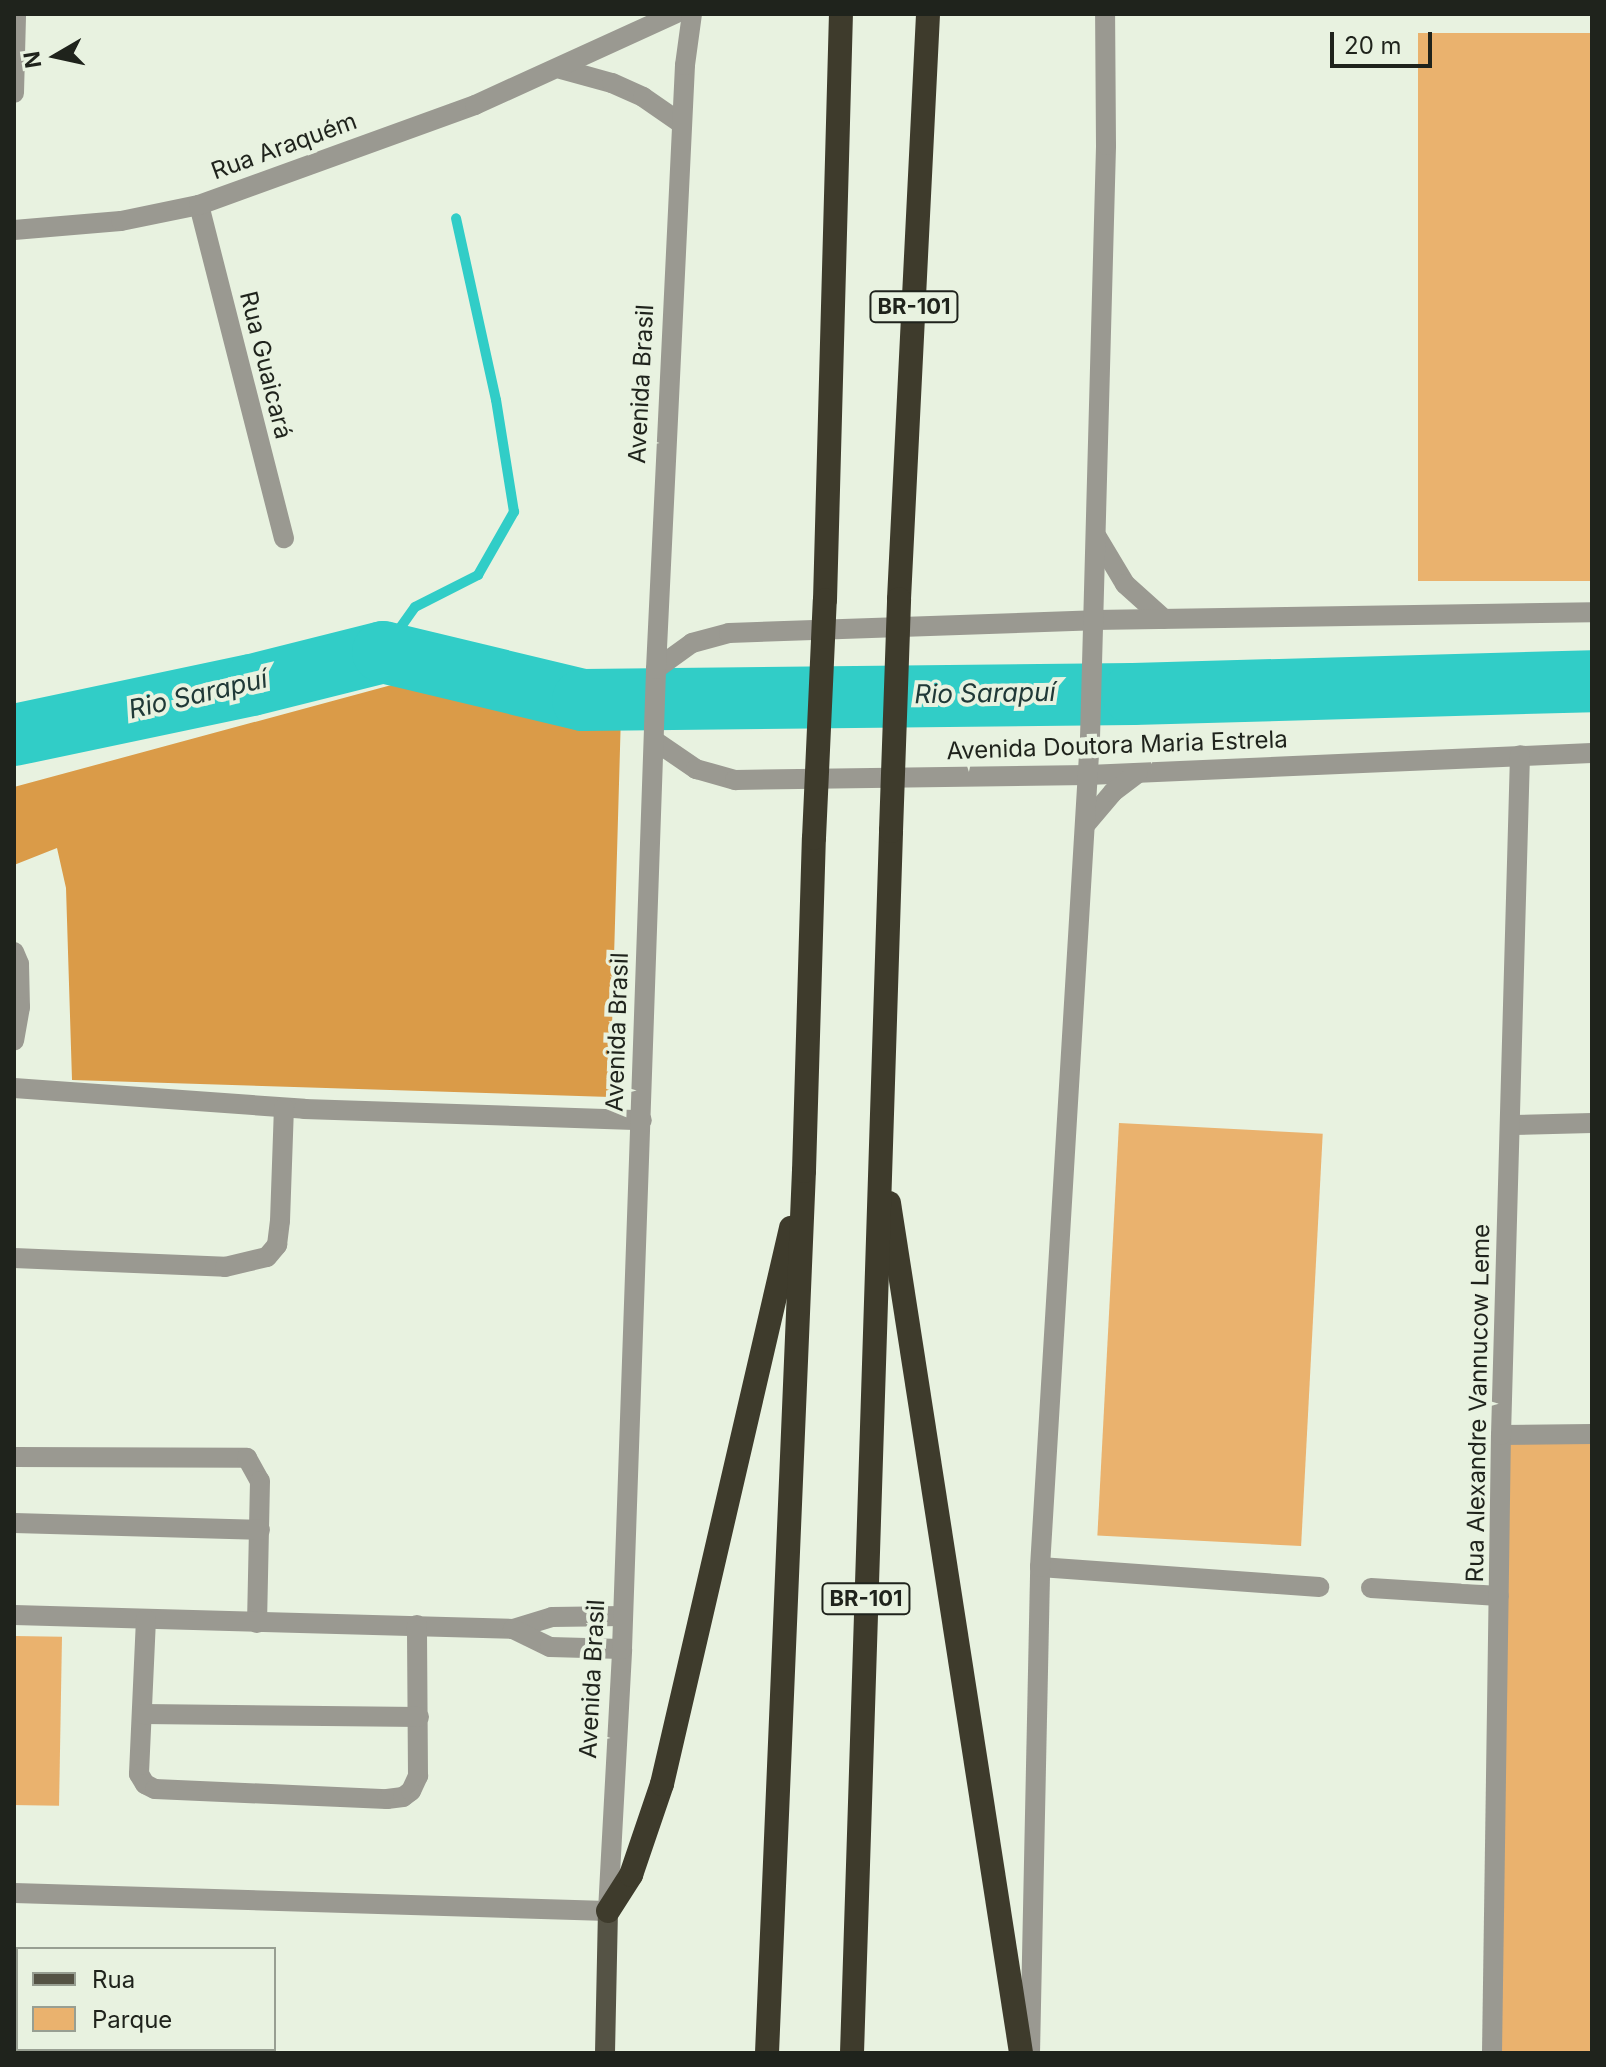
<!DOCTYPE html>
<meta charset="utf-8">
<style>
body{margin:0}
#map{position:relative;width:1606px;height:2067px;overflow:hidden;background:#e8f2e0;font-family:Inter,sans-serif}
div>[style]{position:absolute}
.green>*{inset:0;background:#eab26e;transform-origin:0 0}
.forest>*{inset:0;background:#da9b48}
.stream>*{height:10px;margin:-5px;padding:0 5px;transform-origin:5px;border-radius:5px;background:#31cdc7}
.river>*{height:62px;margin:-31px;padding:0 31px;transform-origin:31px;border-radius:31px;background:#31cdc7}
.minor>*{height:20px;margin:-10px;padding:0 10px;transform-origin:10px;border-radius:10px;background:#9a9991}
.major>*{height:20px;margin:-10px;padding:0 10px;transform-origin:10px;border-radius:10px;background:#555345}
.highway>*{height:24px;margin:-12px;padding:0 12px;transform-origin:12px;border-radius:12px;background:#3e3b2c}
.highway-bridge>*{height:24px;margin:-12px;padding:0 12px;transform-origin:12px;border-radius:12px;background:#3e3b2c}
span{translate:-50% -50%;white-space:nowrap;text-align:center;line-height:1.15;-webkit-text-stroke:8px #e8f2e0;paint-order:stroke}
.shield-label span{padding:2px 6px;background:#e8f2e0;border:2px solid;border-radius:6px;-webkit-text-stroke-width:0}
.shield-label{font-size:22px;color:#1f231c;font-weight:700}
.street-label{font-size:24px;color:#1f231c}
.water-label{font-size:26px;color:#203937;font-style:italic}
.frame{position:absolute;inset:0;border:16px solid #1f231c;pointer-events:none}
.legend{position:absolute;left:16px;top:1947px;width:260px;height:104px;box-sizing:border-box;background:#e8f2e0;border:2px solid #989f92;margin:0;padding:10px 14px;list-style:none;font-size:24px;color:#1f231c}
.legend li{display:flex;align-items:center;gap:16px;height:40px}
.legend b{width:40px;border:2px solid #989f92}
.north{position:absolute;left:16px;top:16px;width:80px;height:80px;-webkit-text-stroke:6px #e8f2e0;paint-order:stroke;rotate:261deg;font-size:22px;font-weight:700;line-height:32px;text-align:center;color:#1f231c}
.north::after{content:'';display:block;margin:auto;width:28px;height:36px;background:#1f231c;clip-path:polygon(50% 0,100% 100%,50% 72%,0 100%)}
.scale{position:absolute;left:1330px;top:32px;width:102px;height:36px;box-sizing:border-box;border:4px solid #1f231c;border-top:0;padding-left:10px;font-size:24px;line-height:28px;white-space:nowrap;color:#1f231c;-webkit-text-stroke:6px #e8f2e0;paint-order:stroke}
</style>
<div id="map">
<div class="green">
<div style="left:1592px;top:33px;width:548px;height:174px;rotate:90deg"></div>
<div style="left:1119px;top:1123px;width:204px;height:413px;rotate:3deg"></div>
<div style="left:1592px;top:1434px;width:619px;height:91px;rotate:90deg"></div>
<div style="left:14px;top:1636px;width:48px;height:169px;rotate:1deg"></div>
</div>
<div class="forest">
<div style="clip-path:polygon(421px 677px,586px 716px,621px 714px,610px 1097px,72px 1080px,66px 888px,57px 848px,14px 865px,14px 787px)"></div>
</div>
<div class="stream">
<div style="left:383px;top:652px;width:55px;rotate:-54.6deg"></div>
<div style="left:415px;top:607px;width:71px;rotate:-26.9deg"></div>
<div style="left:478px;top:575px;width:73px;rotate:-60.3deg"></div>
<div style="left:514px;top:512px;width:113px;rotate:-99.1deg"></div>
<div style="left:496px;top:400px;width:186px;rotate:-102.4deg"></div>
</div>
<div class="river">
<div style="left:14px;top:735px;width:243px;rotate:-11.9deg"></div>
<div style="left:252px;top:685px;width:135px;rotate:-14.1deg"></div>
<div style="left:383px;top:652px;width:206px;rotate:13.5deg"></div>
<div style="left:583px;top:700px;width:550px;rotate:-0.63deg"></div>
<div style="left:1133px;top:694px;width:459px;rotate:-1.6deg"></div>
</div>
<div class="minor">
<div style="left:561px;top:69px;width:53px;rotate:15.4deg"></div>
<div style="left:612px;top:83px;width:34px;rotate:24deg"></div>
<div style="left:643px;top:97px;width:47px;rotate:34.7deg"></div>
<div style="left:14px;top:93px;width:79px;rotate:-88.5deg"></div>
<div style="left:199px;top:205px;width:344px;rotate:75.7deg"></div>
<div style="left:14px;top:230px;width:107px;rotate:-4.8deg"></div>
<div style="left:121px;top:221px;width:80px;rotate:-11.6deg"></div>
<div style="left:199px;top:205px;width:294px;rotate:-19.9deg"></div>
<div style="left:475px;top:105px;width:220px;rotate:-24.5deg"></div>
<div style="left:1097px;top:537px;width:55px;rotate:59.2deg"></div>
<div style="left:1125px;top:584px;width:52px;rotate:41.9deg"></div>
<div style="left:656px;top:669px;width:44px;rotate:-35.8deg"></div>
<div style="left:692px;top:643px;width:38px;rotate:-15deg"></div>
<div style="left:729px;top:633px;width:365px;rotate:-2deg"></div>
<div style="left:1094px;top:620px;width:498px;rotate:-0.9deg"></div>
<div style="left:655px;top:741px;width:50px;rotate:34.3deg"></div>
<div style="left:696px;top:769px;width:41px;rotate:15.8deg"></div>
<div style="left:735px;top:780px;width:353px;rotate:-0.8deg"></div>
<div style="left:1088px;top:775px;width:504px;rotate:-2.5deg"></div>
<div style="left:1086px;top:824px;width:42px;rotate:-49.8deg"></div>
<div style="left:1113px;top:792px;width:31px;rotate:-37deg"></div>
<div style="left:14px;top:952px;width:13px;rotate:67deg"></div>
<div style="left:19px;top:964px;width:43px;rotate:88.7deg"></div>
<div style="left:20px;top:1007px;width:34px;rotate:100deg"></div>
<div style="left:14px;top:1088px;width:291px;rotate:4.1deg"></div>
<div style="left:304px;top:1109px;width:338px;rotate:1.9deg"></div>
<div style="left:1511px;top:1125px;width:81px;rotate:-1.4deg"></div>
<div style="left:14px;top:1258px;width:211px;rotate:2.4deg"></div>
<div style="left:225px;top:1267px;width:43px;rotate:-13.4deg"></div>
<div style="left:267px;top:1257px;width:16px;rotate:-50deg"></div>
<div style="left:277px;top:1245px;width:24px;rotate:-83deg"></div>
<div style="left:280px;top:1221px;width:113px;rotate:-88deg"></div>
<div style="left:1501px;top:1435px;width:91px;rotate:-0.6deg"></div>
<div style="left:14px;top:1457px;width:233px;rotate:0.2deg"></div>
<div style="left:247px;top:1458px;width:26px;rotate:61deg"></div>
<div style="left:260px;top:1481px;width:142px;rotate:91.2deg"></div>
<div style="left:14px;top:1523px;width:246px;rotate:1.6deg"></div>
<div style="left:1040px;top:1567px;width:280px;rotate:4.1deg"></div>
<div style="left:1371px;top:1588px;width:128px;rotate:3.6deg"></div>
<div style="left:14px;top:1615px;width:499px;rotate:1.6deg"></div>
<div style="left:513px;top:1629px;width:41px;rotate:-17.1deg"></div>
<div style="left:552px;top:1617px;width:71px;rotate:-0.8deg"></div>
<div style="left:146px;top:1619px;width:155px;rotate:92.6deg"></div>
<div style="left:139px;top:1774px;width:12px;rotate:59deg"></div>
<div style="left:145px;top:1784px;width:11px;rotate:27deg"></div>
<div style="left:155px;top:1789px;width:232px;rotate:2.5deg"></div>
<div style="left:387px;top:1799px;width:16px;rotate:-7deg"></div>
<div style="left:403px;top:1797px;width:10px;rotate:-37deg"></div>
<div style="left:411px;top:1791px;width:17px;rotate:-65deg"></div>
<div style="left:418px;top:1776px;width:151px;rotate:-90.4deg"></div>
<div style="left:513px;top:1629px;width:41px;rotate:25.9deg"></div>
<div style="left:550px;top:1647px;width:72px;rotate:1.6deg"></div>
<div style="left:143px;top:1714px;width:276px;rotate:0.6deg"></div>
<div style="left:14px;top:1893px;width:594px;rotate:1.74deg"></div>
<div style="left:608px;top:1911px;width:262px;rotate:-86.9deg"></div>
<div style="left:622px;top:1649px;width:981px;rotate:-88.01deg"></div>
<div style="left:656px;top:669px;width:605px;rotate:-87.25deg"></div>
<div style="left:685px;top:65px;width:51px;rotate:-82.2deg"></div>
<div style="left:1030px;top:2053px;width:486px;rotate:-88.8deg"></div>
<div style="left:1040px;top:1567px;width:831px;rotate:-86.55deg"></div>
<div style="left:1090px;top:738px;width:593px;rotate:-88.45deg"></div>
<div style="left:1106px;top:145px;width:131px;rotate:-90.4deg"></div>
<div style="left:1492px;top:2053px;width:618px;rotate:-89.17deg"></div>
<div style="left:1501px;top:1435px;width:680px;rotate:-88.4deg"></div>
</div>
<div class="major">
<div style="left:605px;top:2053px;width:142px;rotate:-88.8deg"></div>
</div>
<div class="highway">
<div style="left:899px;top:599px;width:586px;rotate:-87.16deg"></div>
<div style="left:825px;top:600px;width:586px;rotate:-88.44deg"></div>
<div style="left:889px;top:1203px;width:860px;rotate:81.17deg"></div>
<div style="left:608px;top:1911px;width:43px;rotate:-57.4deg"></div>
<div style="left:631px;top:1875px;width:96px;rotate:-71.2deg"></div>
<div style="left:662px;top:1784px;width:571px;rotate:-76.94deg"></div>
<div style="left:767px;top:2053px;width:883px;rotate:-87.6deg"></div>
<div style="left:804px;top:1171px;width:333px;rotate:-88.3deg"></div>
<div style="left:852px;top:2053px;width:1223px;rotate:-88.17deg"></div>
</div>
<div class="highway-bridge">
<div style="left:891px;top:831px;width:232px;rotate:-88deg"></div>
<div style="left:814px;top:838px;width:238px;rotate:-87.4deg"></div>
</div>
<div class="shield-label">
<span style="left:914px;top:307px">BR-101</span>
<span style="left:866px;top:1599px">BR-101</span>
</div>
<div class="street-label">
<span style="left:284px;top:146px;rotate:-20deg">Rua Araquém</span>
<span style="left:266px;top:365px;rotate:76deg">Rua Guaicará</span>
<span style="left:641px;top:384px;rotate:-87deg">Avenida Brasil</span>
<span style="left:1117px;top:745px;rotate:-2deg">Avenida Doutora Maria Estrela</span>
<span style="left:617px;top:1032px;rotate:-88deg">Avenida Brasil</span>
<span style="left:1478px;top:1403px;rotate:-89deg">Rua Alexandre Vannucow Leme</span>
<span style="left:592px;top:1679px;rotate:-87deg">Avenida Brasil</span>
</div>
<div class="water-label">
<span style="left:985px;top:693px;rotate:-1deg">Rio Sarapuí</span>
<span style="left:198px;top:694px;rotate:-13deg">Rio Sarapuí</span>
</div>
<div class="frame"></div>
<ul class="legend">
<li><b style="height:10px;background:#555345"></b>Rua</li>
<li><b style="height:22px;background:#eab26e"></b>Parque</li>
</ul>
<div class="north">N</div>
<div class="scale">20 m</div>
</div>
